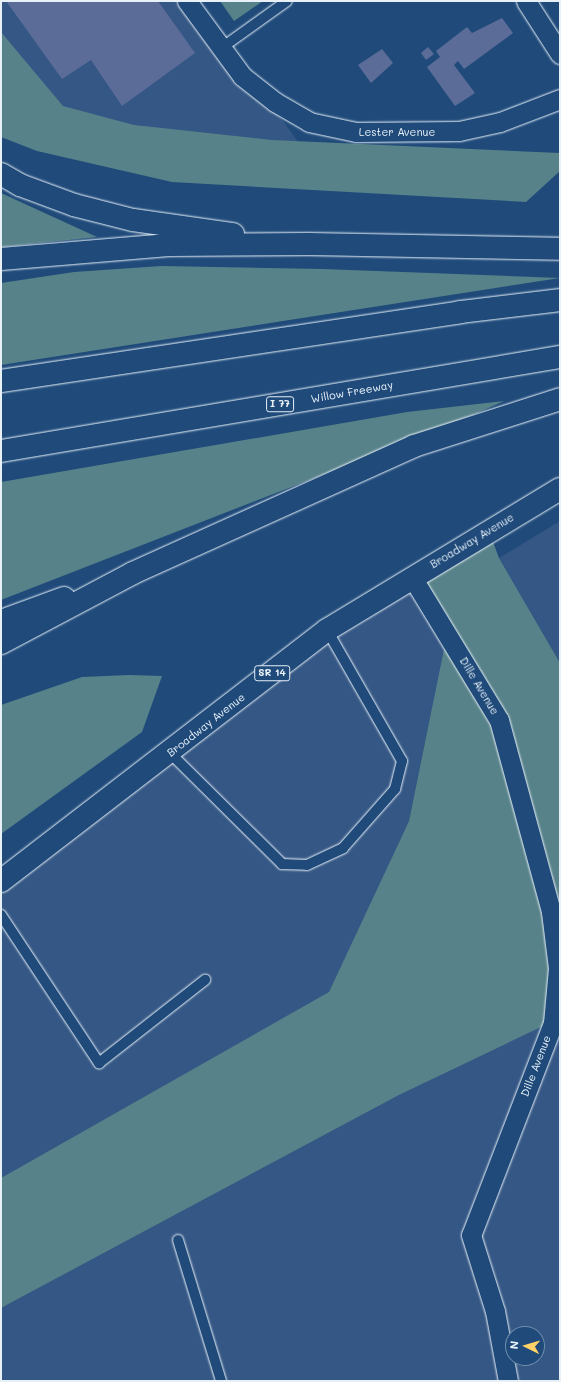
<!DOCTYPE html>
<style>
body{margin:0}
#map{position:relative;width:561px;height:1382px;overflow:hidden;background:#1f4a7a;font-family:Mali,sans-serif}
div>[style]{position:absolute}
.built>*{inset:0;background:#355785}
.green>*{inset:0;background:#578289}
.building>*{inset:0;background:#5c6c99}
.roads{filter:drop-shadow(0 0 1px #e8f1f8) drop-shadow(0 0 1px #e8f1f8)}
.service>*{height:10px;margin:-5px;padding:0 5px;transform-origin:5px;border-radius:5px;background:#1f4a7a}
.minor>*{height:19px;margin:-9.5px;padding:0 9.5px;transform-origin:9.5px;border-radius:9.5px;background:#1f4a7a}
.primary>*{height:22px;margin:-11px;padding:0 11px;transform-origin:11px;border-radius:11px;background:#1f4a7a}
.motorway>*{height:22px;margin:-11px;padding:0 11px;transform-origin:11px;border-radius:11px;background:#1f4a7a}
span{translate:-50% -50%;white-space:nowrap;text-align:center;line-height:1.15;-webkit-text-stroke:3px #1f4a7a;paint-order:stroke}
.shield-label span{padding:1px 3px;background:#1f4a7a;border:1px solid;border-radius:3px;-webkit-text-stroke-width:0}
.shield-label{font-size:10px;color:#e8f1f8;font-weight:700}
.street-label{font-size:11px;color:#e8f1f8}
.frame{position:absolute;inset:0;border:2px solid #e8f1f8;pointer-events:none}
.north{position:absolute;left:505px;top:1326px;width:40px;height:40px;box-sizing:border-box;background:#1f4a7a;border:1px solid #6f8dac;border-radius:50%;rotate:275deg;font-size:11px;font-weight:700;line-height:16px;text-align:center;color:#e8f1f8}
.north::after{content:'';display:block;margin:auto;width:14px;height:18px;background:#ffd166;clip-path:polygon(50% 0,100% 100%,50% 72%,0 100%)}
</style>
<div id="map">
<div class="built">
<div style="clip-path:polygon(1px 1px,197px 1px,324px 178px,1px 91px)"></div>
<div style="clip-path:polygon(560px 521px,560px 663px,499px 558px)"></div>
<div style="clip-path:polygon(412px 577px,447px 634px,409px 821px,329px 993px,1px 1178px,1px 881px)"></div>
<div style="clip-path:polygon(evenodd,560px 1018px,560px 1381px,1px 1381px,1px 1308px,399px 1095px,560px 1018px,513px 1334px,537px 1334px,537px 1358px,513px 1358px,513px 1334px)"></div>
</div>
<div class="green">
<div style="clip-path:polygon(220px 1px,263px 1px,234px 21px)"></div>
<div style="clip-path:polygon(1px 32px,63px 106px,134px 125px,272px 140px,560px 153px,560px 171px,526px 202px,172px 182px,37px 151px,1px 137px)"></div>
<div style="clip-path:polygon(1px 193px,97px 237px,1px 247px)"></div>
<div style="clip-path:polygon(161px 266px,323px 269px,560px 278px,1px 365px,1px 283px,74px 272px)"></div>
<div style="clip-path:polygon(504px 401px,448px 426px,1px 600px,1px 482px,407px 412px)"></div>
<div style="clip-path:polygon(489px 531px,499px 558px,560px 663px,560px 1018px,399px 1095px,1px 1308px,1px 1178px,329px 992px,409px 821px,447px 634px,412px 577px)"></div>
<div style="clip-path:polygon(129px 675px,162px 676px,142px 732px,1px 834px,1px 705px,82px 677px)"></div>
</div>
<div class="building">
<div style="clip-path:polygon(6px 1px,158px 1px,195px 53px,122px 106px,91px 60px,62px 79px)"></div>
<div style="clip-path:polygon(502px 18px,513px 33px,464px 69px,458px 61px,454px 65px,475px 93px,455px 106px,427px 67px,440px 57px,436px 51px,467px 27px,472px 33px)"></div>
<div style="clip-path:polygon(428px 47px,434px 54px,426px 60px,421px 53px)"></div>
<div style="clip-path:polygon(382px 49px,393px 63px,371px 83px,358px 65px)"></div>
</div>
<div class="roads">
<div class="service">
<div style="left:220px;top:49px;width:82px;rotate:-35.6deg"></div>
<div style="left:170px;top:753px;width:158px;rotate:44.7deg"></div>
<div style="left:282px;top:864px;width:25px;rotate:2deg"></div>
<div style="left:307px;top:865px;width:40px;rotate:-25deg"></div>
<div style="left:343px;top:848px;width:79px;rotate:-48.6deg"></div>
<div style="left:395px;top:789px;width:29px;rotate:-76deg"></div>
<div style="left:402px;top:761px;width:151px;rotate:-119.8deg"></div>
<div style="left:1px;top:915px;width:178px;rotate:56.5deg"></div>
<div style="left:99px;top:1063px;width:135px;rotate:-38.1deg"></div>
<div style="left:178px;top:1240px;width:147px;rotate:73deg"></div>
</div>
<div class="minor">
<div style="left:187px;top:1px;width:93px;rotate:53.7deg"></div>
<div style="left:242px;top:76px;width:42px;rotate:38.2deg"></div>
<div style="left:275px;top:102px;width:39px;rotate:30deg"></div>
<div style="left:309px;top:122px;width:48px;rotate:12deg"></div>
<div style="left:356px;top:132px;width:103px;rotate:-0.6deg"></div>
<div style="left:459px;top:131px;width:42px;rotate:-12.4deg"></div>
<div style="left:500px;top:122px;width:64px;rotate:-21deg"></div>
<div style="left:526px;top:1px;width:63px;rotate:57.3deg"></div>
<div style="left:412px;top:577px;width:167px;rotate:58.7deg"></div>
<div style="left:499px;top:720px;width:199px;rotate:74.8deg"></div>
<div style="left:551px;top:912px;width:56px;rotate:82.9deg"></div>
<div style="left:558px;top:968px;width:55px;rotate:95.2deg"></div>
<div style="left:553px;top:1023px;width:227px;rotate:111.1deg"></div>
<div style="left:471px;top:1235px;width:80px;rotate:72.5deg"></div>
<div style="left:495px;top:1311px;width:71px;rotate:79.5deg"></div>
</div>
<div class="primary">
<div style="left:1px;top:881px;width:411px;rotate:-37.6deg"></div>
<div style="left:327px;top:630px;width:272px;rotate:-31.2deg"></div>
</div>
<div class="motorway">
<div style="left:1px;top:174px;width:22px;rotate:30deg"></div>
<div style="left:20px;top:185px;width:58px;rotate:20.3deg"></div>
<div style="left:74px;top:205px;width:61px;rotate:14.3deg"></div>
<div style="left:133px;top:220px;width:101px;rotate:8deg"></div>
<div style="left:1px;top:259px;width:168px;rotate:-4.8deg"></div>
<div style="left:168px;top:245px;width:140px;rotate:-0.4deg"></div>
<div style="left:308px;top:244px;width:252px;rotate:1.1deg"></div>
<div style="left:1px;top:381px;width:464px;rotate:-8.5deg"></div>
<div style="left:460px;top:312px;width:101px;rotate:-6.8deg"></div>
<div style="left:1px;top:451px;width:567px;rotate:-9.55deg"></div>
<div style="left:1px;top:621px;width:67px;rotate:-20.1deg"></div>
<div style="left:1px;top:643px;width:149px;rotate:-27.9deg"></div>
<div style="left:133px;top:573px;width:308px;rotate:-24.3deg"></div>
<div style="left:414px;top:446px;width:153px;rotate:-17.8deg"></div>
</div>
</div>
<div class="shield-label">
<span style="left:280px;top:404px">I 77</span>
<span style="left:272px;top:673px">SR 14</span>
</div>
<div class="street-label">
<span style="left:397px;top:132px">Lester Avenue</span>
<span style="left:352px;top:392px;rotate:-10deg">Willow Freeway</span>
<span style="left:472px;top:541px;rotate:-31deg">Broadway Avenue</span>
<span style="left:479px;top:686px;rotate:59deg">Dille Avenue</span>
<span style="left:206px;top:725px;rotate:-38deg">Broadway Avenue</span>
<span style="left:536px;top:1066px;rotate:-69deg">Dille Avenue</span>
</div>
<div class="frame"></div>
<div class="north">N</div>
</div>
